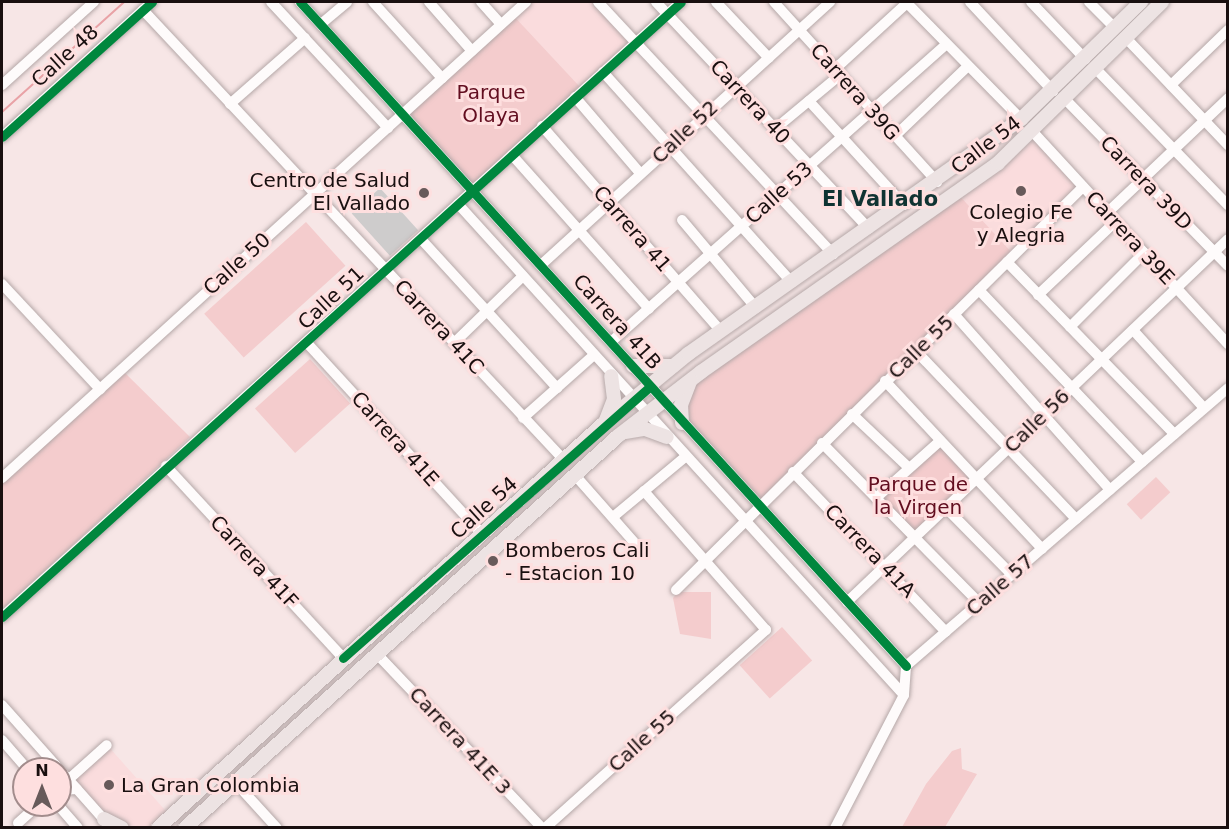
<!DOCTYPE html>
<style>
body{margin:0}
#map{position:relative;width:1229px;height:829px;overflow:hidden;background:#f7e6e6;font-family:"DejaVu Sans",sans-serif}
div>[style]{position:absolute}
.built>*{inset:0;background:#fadcdd;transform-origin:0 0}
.green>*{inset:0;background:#f4cccd;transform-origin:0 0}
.stream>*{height:2px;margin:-1px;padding:0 1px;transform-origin:1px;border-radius:1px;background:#e9a2a6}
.building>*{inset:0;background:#cecccc;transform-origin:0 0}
.roads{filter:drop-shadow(0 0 2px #b5a8a8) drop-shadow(0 0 2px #b5a8a8)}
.minor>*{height:10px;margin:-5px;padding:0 5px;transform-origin:5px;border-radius:5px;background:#fefbfb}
.major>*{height:14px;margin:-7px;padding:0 7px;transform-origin:7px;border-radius:7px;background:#ede3e3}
.cycleway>*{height:9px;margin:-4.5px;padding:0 4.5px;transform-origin:4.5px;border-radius:4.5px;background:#00873e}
.dots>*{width:16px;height:16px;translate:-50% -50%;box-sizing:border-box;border:3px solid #fedfdf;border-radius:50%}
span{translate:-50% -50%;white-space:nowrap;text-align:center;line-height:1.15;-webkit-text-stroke:6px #fedfdf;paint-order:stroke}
.street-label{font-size:20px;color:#190f0f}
.park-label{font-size:20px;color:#620d1f}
.poi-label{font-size:20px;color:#190f0f}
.right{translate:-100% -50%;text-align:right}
.left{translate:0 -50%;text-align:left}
.neighbourhood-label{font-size:21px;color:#103332;font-weight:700}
.frame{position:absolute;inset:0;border:3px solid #190f0f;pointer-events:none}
.north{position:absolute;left:12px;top:757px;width:60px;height:60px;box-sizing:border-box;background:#fedfdf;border:2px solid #a28c8c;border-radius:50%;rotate:0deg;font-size:16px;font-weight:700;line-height:24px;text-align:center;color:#190f0f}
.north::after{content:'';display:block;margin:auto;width:21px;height:27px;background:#675a5a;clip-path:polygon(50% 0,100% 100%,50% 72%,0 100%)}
</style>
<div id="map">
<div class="built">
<div style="clip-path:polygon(526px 2px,598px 2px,637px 42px,583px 90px,512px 14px)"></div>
<div style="left:1033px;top:132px;width:74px;height:97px;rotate:48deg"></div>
<div style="clip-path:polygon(107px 745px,165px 810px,171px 816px,148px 827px,113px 824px,68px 780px)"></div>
</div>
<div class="green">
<div style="left:512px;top:14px;width:104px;height:149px;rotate:47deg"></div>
<div style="clip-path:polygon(958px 194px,1014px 255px,758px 506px,681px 414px,686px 388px)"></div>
<div style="left:306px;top:222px;width:59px;height:137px;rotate:48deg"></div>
<div style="left:310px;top:359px;width:60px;height:74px;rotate:48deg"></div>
<div style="clip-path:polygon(123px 371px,190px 437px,2px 610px,2px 482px)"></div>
<div style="left:940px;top:441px;width:53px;height:86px;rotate:47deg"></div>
<div style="left:1156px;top:477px;width:21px;height:40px;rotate:47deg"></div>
<div style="clip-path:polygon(678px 592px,711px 592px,711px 639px,680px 634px,673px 598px)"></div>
<div style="left:782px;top:627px;width:45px;height:57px;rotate:48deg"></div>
<div style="clip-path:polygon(961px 748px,962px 769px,977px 774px,945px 827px,902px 827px,926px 784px,952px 751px)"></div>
</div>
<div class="stream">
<div style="left:2px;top:112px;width:164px;rotate:-42deg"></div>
</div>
<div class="building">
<div style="left:380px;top:188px;width:57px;height:38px;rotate:48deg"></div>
</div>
<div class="roads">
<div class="minor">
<div style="left:271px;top:2px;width:172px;rotate:47.1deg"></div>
<div style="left:300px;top:2px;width:899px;rotate:47.61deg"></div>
<div style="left:373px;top:2px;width:103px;rotate:47.8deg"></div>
<div style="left:429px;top:2px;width:65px;rotate:48.7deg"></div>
<div style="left:481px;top:2px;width:30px;rotate:48deg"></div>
<div style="left:598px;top:2px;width:345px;rotate:47deg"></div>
<div style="left:656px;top:2px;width:311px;rotate:46.8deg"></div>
<div style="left:716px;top:2px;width:77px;rotate:46.6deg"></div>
<div style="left:774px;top:2px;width:243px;rotate:47.8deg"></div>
<div style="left:906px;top:2px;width:164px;rotate:45.5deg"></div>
<div style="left:970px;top:2px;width:122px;rotate:47deg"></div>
<div style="left:1031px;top:2px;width:79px;rotate:46.5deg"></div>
<div style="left:1089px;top:2px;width:37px;rotate:45deg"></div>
<div style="left:143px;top:10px;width:616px;rotate:46.91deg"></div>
<div style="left:321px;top:24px;width:34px;rotate:-40deg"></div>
<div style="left:1126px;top:38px;width:148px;rotate:46.4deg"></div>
<div style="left:835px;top:69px;width:98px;rotate:-42.5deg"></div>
<div style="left:1096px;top:69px;width:190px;rotate:45.9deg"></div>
<div style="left:603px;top:72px;width:283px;rotate:48.1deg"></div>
<div style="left:2px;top:85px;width:124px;rotate:-42.1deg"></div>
<div style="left:1171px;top:85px;width:79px;rotate:-44deg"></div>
<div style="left:575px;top:97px;width:100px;rotate:49.5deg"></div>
<div style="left:1065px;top:99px;width:233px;rotate:45.7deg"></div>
<div style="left:809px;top:101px;width:141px;rotate:47.6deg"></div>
<div style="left:230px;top:104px;width:100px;rotate:-41.3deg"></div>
<div style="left:542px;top:126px;width:272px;rotate:48.9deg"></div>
<div style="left:775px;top:129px;width:85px;rotate:-39.7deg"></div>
<div style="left:1033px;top:132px;width:288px;rotate:47.4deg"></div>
<div style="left:895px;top:136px;width:101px;rotate:-43.8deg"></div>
<div style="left:2px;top:137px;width:202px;rotate:-42deg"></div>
<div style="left:512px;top:155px;width:206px;rotate:48.3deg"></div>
<div style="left:458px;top:204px;width:663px;rotate:47.75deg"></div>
<div style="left:1107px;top:213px;width:167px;rotate:-43.5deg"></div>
<div style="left:682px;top:220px;width:115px;rotate:49.9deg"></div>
<div style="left:421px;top:239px;width:202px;rotate:47.6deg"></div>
<div style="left:1007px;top:262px;width:240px;rotate:45.8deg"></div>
<div style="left:541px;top:265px;width:391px;rotate:-42.3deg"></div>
<div style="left:2px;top:284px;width:144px;rotate:47deg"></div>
<div style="left:979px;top:290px;width:237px;rotate:46.5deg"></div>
<div style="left:1038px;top:295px;width:106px;rotate:-43.5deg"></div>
<div style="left:954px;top:314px;width:235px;rotate:48.4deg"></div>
<div style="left:1070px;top:327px;width:105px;rotate:-45deg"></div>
<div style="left:1133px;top:330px;width:105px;rotate:47.7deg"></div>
<div style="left:612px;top:341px;width:447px;rotate:-41.6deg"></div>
<div style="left:454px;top:343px;width:96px;rotate:-44.2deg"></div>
<div style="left:308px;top:344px;width:258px;rotate:47.5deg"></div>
<div style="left:916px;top:351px;width:232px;rotate:46.4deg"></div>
<div style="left:885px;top:381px;width:230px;rotate:46.9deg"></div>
<div style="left:852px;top:414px;width:77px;rotate:43.4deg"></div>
<div style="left:523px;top:418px;width:95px;rotate:-41.6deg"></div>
<div style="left:822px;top:443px;width:224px;rotate:45.5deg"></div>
<div style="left:166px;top:466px;width:261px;rotate:47.3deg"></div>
<div style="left:793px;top:472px;width:221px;rotate:46.3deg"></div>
<div style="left:574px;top:474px;width:91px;rotate:48.6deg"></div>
<div style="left:2px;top:478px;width:708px;rotate:-42.25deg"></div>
<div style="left:876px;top:498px;width:86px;rotate:-41.7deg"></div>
<div style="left:946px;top:508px;width:94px;rotate:45.4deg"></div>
<div style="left:613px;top:517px;width:94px;rotate:-39.8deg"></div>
<div style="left:676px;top:590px;width:573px;rotate:-44.72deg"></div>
<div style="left:847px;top:602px;width:526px;rotate:-43.61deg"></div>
<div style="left:2px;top:617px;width:916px;rotate:-42.17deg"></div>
<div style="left:377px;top:654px;width:240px;rotate:46.5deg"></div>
<div style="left:2px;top:705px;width:86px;rotate:48.3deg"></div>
<div style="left:2px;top:740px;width:38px;rotate:49deg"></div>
<div style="left:60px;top:770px;width:72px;rotate:48.4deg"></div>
<div style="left:68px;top:780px;width:52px;rotate:-41.9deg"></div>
<div style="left:235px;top:782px;width:62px;rotate:47.6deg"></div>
<div style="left:60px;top:790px;width:17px;rotate:-3deg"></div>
<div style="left:58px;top:805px;width:30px;rotate:49deg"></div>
<div style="left:18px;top:823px;width:27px;rotate:-42deg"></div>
<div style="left:545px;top:828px;width:297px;rotate:-41.9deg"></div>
<div style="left:766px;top:630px;width:185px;rotate:-131.3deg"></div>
<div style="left:835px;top:828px;width:150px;rotate:-62.6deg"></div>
<div style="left:904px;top:695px;width:29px;rotate:-86deg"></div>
<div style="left:906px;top:666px;width:425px;rotate:-40.8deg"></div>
</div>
<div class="major">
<div style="left:633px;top:366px;width:40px"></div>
<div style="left:606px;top:420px;width:22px;rotate:-69deg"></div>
<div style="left:614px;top:399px;width:23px;rotate:-97deg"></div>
<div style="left:682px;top:423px;width:18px;rotate:-93deg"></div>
<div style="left:681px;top:405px;width:25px;rotate:-69deg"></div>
<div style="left:625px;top:432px;width:20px;rotate:-9deg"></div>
<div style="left:645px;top:429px;width:23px;rotate:20deg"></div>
<div style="left:104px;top:819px;width:20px;rotate:27deg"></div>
<div style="left:158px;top:828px;width:602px;rotate:-42.24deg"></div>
<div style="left:604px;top:423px;width:109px;rotate:-39.4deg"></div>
<div style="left:688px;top:354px;width:408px;rotate:-35.2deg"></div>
<div style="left:1021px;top:119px;width:168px;rotate:-44.3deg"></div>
<div style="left:185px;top:828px;width:584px;rotate:-42.15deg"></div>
<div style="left:618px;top:436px;width:105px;rotate:-37.6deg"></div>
<div style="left:701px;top:372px;width:363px;rotate:-35.1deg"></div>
<div style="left:998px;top:163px;width:230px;rotate:-44.5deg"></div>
</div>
</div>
<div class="cycleway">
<div style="left:300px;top:2px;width:899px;rotate:47.61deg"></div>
<div style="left:2px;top:137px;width:202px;rotate:-42deg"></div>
<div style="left:2px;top:617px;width:916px;rotate:-42.17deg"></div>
<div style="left:343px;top:658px;width:410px;rotate:-41.5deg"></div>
</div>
<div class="dots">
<div style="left:1021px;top:191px;background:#675a5a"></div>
<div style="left:424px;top:193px;background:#675a5a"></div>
<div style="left:493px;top:561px;background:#675a5a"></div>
<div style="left:109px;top:785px;background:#675a5a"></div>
</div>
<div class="street-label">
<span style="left:65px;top:56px;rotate:-42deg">Calle 48</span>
<span style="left:855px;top:92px;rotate:48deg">Carrera 39G</span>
<span style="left:750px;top:102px;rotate:47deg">Carrera 40</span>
<span style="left:685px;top:132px;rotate:-43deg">Calle 52</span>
<span style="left:986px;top:145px;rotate:-37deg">Calle 54</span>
<span style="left:1146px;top:183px;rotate:46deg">Carrera 39D</span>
<span style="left:779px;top:193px;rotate:-42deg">Calle 53</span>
<span style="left:632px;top:229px;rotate:49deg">Carrera 41</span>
<span style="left:1130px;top:238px;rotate:47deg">Carrera 39E</span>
<span style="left:237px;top:264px;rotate:-42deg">Calle 50</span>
<span style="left:331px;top:298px;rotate:-43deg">Calle 51</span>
<span style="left:617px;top:322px;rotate:48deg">Carrera 41B</span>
<span style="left:439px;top:327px;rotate:47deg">Carrera 41C</span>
<span style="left:921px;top:347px;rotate:-44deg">Calle 55</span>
<span style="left:1037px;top:421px;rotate:-44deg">Calle 56</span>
<span style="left:395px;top:439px;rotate:48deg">Carrera 41E</span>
<span style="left:484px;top:508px;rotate:-42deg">Calle 54</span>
<span style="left:870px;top:551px;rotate:46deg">Carrera 41A</span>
<span style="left:254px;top:562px;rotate:47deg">Carrera 41F</span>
<span style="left:1000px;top:585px;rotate:-41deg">Calle 57</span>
<span style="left:460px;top:741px;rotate:47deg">Carrera 41E 3</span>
<span style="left:642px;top:741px;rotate:-42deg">Calle 55</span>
</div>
<div class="park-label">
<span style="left:491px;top:104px">Parque<br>Olaya</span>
<span style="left:918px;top:496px">Parque de<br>la Virgen</span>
</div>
<div class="poi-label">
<span class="right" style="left:410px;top:192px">Centro de Salud<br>El Vallado</span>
<span style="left:1021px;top:224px">Colegio Fe<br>y Alegria</span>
<span class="left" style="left:505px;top:562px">Bomberos Cali<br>- Estacion 10</span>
<span class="left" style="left:121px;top:785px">La Gran Colombia</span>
</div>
<div class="neighbourhood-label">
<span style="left:880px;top:199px">El Vallado</span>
</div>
<div class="frame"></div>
<div class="north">N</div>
</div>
